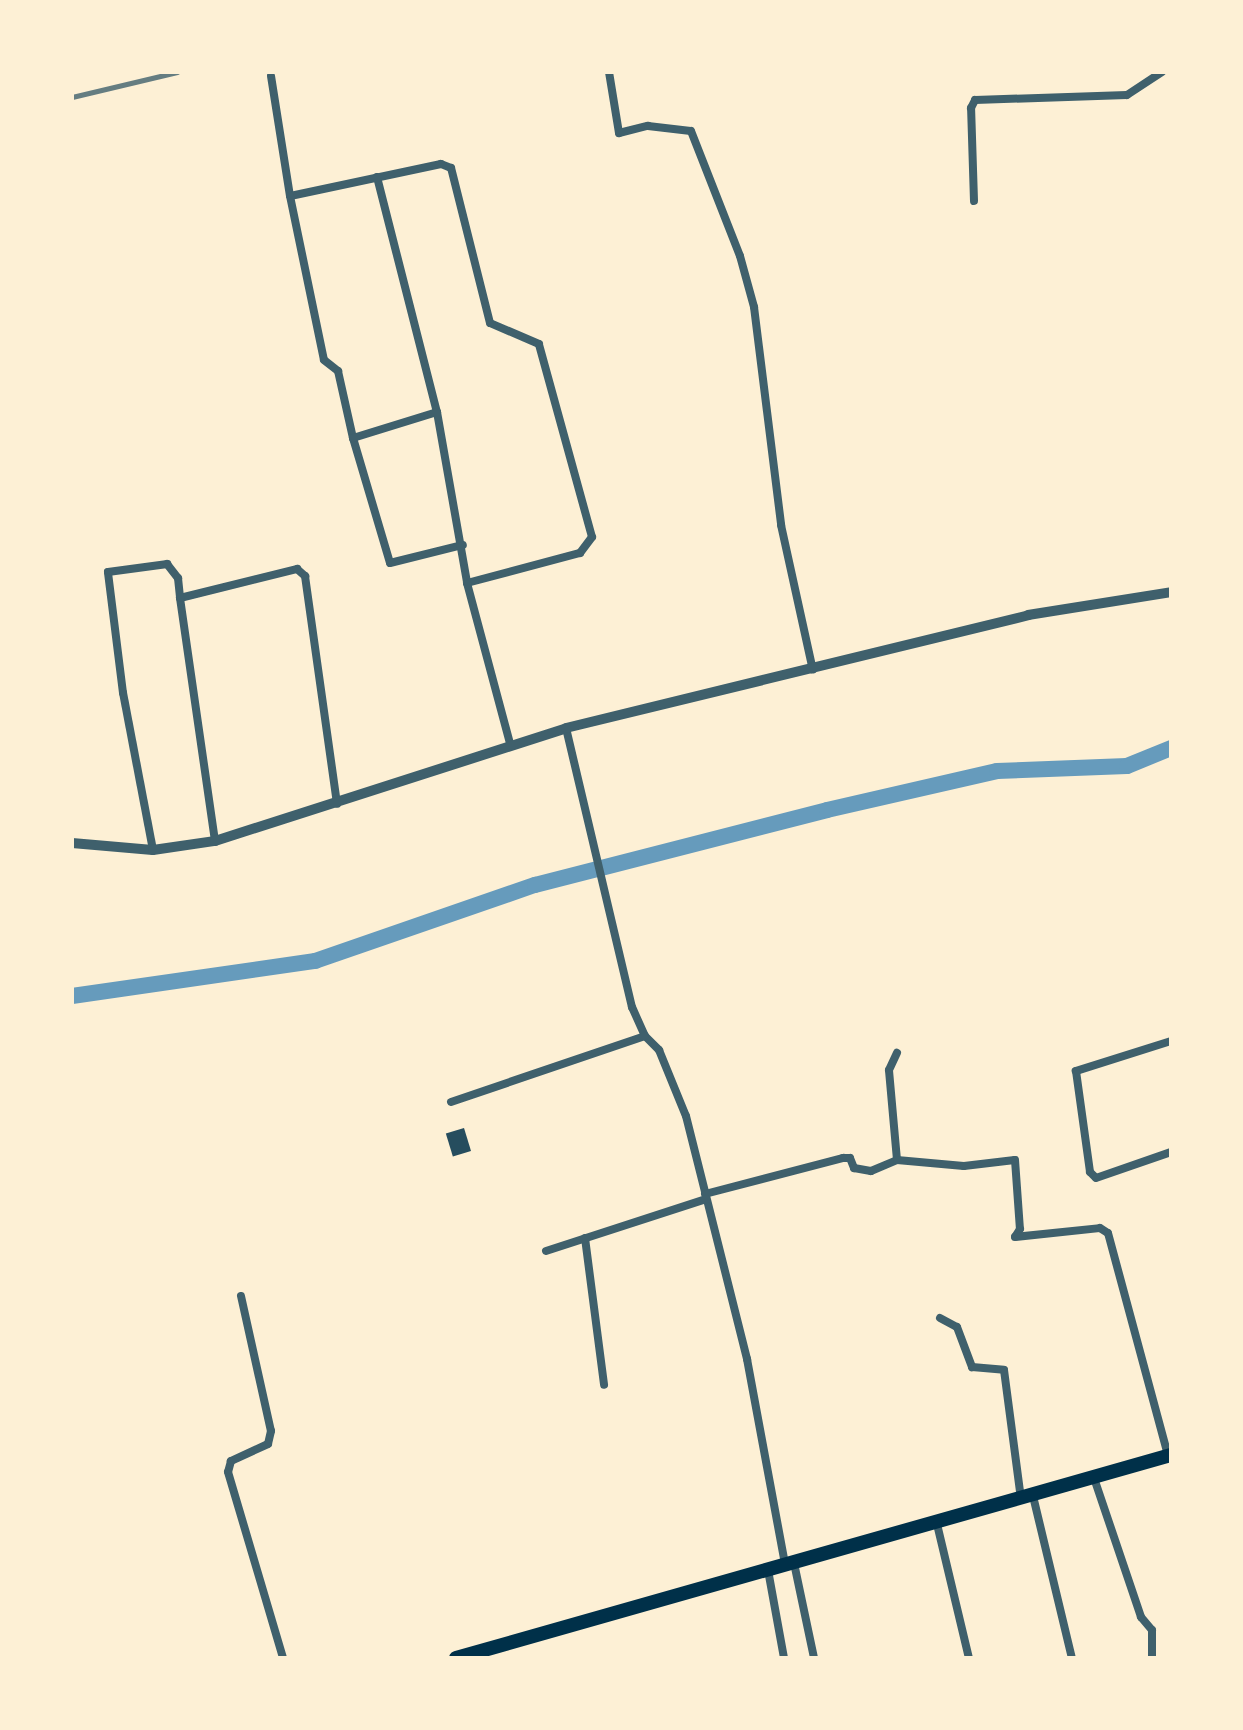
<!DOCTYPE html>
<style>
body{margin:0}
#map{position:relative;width:1243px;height:1730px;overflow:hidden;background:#fdf0d5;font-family:"Work Sans",sans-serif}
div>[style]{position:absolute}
.canal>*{height:16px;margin:-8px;padding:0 8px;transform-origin:8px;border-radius:8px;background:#669bbc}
.building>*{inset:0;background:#264d5e;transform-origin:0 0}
.minor>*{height:8px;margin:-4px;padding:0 4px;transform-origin:4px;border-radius:4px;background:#3f606c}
.tertiary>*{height:10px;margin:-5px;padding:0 5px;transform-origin:5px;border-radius:5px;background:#3f606c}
.primary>*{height:14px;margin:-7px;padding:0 7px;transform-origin:7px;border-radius:7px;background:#003049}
.rail>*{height:5px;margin:-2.5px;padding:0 2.5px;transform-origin:2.5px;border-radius:2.5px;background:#657d81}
span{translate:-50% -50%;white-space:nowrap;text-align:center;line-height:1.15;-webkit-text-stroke:6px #fdf0d5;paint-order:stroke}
.frame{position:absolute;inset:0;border:74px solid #fdf0d5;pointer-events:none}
</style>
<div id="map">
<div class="canal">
<div style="left:72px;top:996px;width:246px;rotate:-8.2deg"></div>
<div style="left:315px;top:961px;width:233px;rotate:-19.1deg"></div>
<div style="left:535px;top:885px;width:301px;rotate:-14.4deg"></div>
<div style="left:827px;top:810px;width:174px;rotate:-12.9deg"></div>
<div style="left:997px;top:771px;width:130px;rotate:-2.2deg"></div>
<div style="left:1127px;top:766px;width:48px;rotate:-22.2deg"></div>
</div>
<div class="building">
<div style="left:464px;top:1128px;width:24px;height:19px;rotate:73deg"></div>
</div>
<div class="minor">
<div style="left:609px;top:72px;width:62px;rotate:80.7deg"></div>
<div style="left:619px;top:133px;width:30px;rotate:-14deg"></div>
<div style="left:648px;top:126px;width:43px;rotate:6.6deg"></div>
<div style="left:691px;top:131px;width:134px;rotate:68.6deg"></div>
<div style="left:740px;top:256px;width:53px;rotate:74.6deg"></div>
<div style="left:754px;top:307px;width:220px;rotate:82.9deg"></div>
<div style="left:781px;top:525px;width:148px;rotate:77.6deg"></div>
<div style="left:271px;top:76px;width:121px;rotate:81deg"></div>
<div style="left:377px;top:177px;width:243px;rotate:75.7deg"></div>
<div style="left:974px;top:201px;width:93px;rotate:-91.8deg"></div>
<div style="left:971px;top:108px;width:9px;rotate:-63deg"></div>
<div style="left:975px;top:100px;width:152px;rotate:-1.9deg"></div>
<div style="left:1127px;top:95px;width:42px;rotate:-33.3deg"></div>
<div style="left:353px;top:438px;width:130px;rotate:73.5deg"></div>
<div style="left:390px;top:563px;width:75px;rotate:-13.9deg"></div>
<div style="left:467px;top:583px;width:117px;rotate:-14.9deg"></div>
<div style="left:580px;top:553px;width:20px;rotate:-53deg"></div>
<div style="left:592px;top:537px;width:200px;rotate:-105.4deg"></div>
<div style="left:539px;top:344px;width:53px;rotate:-156.8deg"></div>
<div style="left:490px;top:323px;width:160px;rotate:-104.1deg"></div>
<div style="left:451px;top:168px;width:11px;rotate:-158deg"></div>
<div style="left:441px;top:164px;width:154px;rotate:168deg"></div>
<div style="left:290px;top:196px;width:167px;rotate:78.3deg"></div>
<div style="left:324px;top:360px;width:18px;rotate:38deg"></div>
<div style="left:338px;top:371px;width:69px;rotate:77.4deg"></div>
<div style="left:353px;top:438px;width:88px;rotate:-17.2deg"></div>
<div style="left:437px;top:412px;width:174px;rotate:80deg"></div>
<div style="left:467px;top:583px;width:167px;rotate:75deg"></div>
<div style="left:566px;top:728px;width:287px;rotate:76.7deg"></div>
<div style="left:632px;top:1007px;width:32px;rotate:66deg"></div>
<div style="left:645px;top:1036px;width:20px;rotate:45deg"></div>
<div style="left:659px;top:1050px;width:71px;rotate:67.8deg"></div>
<div style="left:686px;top:1116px;width:251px;rotate:75.9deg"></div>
<div style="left:747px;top:1359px;width:209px;rotate:79.5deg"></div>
<div style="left:215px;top:841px;width:246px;rotate:-98.2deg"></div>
<div style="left:180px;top:598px;width:121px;rotate:-13.9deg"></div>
<div style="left:297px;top:569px;width:11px;rotate:41deg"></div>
<div style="left:305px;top:576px;width:230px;rotate:82deg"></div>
<div style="left:153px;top:850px;width:160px;rotate:-100.8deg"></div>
<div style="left:123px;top:693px;width:122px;rotate:-97.1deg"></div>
<div style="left:108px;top:572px;width:60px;rotate:-7.7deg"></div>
<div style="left:167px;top:564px;width:18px;rotate:52deg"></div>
<div style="left:178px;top:578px;width:20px;rotate:84deg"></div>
<div style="left:1171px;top:1041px;width:100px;rotate:162.5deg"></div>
<div style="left:1076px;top:1071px;width:102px;rotate:82.1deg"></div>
<div style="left:1090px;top:1172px;width:8px;rotate:45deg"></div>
<div style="left:1096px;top:1178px;width:79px;rotate:-19.1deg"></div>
<div style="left:451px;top:1102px;width:205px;rotate:-18.8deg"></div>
<div style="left:897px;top:1160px;width:90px;rotate:-95.1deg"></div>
<div style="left:889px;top:1070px;width:19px;rotate:-65deg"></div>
<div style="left:705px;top:1194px;width:143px;rotate:-14.6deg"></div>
<div style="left:843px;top:1158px;width:7px"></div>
<div style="left:850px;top:1158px;width:11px;rotate:68deg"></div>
<div style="left:854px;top:1168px;width:17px;rotate:10deg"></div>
<div style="left:871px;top:1171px;width:28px;rotate:-23deg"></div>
<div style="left:897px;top:1160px;width:67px;rotate:5.1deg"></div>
<div style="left:964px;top:1166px;width:51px;rotate:-6.7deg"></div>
<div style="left:1015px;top:1160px;width:69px;rotate:85.9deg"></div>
<div style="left:1020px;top:1229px;width:9px;rotate:122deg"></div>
<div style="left:1015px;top:1237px;width:85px;rotate:-6deg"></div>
<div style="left:1100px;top:1228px;width:9px;rotate:32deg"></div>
<div style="left:1108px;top:1233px;width:231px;rotate:74.9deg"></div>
<div style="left:585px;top:1238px;width:148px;rotate:82.6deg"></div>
<div style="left:546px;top:1251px;width:168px;rotate:-18deg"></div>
<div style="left:241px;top:1296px;width:138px;rotate:77.5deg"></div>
<div style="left:271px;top:1431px;width:13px;rotate:103deg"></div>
<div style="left:268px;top:1444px;width:41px;rotate:155.3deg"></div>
<div style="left:231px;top:1461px;width:11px;rotate:105deg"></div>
<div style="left:228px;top:1472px;width:194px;rotate:73.5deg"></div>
<div style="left:940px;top:1318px;width:19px;rotate:28deg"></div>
<div style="left:957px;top:1327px;width:43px;rotate:69.4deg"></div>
<div style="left:972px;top:1367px;width:32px;rotate:5deg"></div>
<div style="left:1004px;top:1370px;width:130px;rotate:82.5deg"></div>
<div style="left:1094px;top:1478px;width:147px;rotate:71.3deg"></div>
<div style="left:1141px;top:1617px;width:17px;rotate:50deg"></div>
<div style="left:1152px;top:1630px;width:28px;rotate:90deg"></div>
<div style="left:1033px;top:1496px;width:167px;rotate:76.5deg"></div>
<div style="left:937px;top:1524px;width:138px;rotate:76.6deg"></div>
<div style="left:794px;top:1563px;width:97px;rotate:78.1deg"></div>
<div style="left:768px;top:1570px;width:89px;rotate:79.7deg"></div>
</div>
<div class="tertiary">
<div style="left:72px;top:843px;width:81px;rotate:4.9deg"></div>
<div style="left:153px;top:850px;width:63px;rotate:-8.3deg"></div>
<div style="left:215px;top:841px;width:369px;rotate:-17.8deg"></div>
<div style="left:566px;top:728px;width:476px;rotate:-13.7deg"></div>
<div style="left:1028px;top:615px;width:145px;rotate:-9.1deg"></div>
</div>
<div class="primary">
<div style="left:456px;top:1658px;width:743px;rotate:-15.85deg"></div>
</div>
<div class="rail">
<div style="left:72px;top:97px;width:108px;rotate:-13.4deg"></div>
</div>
<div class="frame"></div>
</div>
